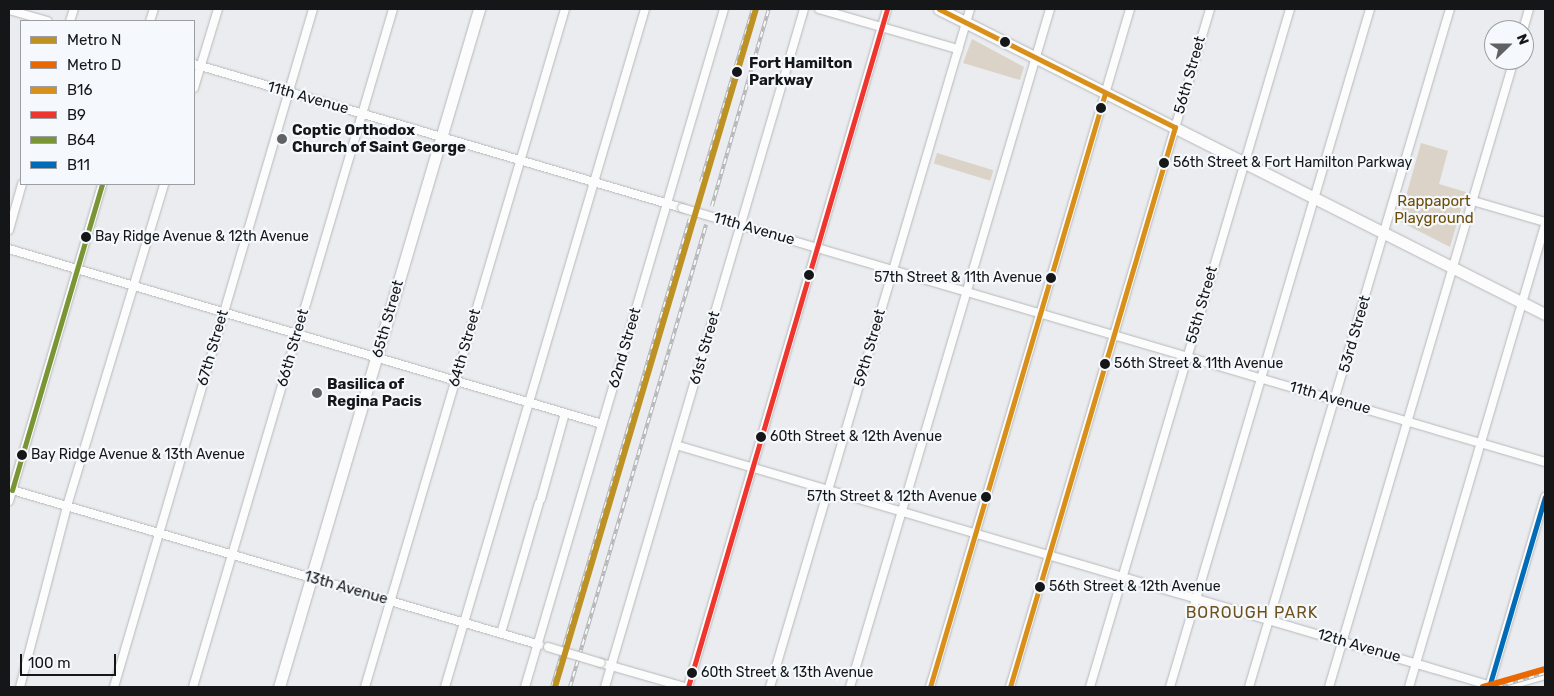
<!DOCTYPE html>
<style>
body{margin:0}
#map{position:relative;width:1554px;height:696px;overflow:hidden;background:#eaecef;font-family:Rubik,sans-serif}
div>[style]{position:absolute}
.green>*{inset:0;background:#dbd3c7;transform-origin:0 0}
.roads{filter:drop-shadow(0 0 1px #b7b8ba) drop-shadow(0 0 1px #b7b8ba)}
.minor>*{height:8px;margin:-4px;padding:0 4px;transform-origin:4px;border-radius:4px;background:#fcfcfd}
.tertiary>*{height:10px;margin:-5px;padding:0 5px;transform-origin:5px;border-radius:5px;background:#fcfcfd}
.secondary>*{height:11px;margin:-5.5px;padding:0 5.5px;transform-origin:5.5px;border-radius:5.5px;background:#fcfcfd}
.rail>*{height:4px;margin-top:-2px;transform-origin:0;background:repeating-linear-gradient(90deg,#f5f9fe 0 5.5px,#b6b6b7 0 11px);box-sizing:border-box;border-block:1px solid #b6b6b7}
.bridges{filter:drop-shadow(0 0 1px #b7b8ba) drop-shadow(0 0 1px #b7b8ba)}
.minor-bridge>*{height:8px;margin:-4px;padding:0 4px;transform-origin:4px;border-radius:4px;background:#fcfcfd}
.bus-1>*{height:5px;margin:-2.5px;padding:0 2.5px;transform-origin:2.5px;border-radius:2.5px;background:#d8901a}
.bus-2>*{height:5px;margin:-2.5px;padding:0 2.5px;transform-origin:2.5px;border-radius:2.5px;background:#ee352e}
.bus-3>*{height:5px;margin:-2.5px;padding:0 2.5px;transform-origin:2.5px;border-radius:2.5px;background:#799534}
.bus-4>*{height:5px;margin:-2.5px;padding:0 2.5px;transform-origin:2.5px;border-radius:2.5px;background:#006cb7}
.metro-1>*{height:6px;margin:-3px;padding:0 3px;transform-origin:3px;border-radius:3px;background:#be9222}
.metro-2>*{height:6px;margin:-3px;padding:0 3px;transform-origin:3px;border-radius:3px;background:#eb6800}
.dots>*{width:14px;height:14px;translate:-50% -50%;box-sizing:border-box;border:2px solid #f5f9fe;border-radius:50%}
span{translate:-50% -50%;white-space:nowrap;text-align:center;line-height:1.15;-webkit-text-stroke:4.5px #f5f9fe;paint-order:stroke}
.bus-label{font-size:14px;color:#141617}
.left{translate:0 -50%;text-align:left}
.right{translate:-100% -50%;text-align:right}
.stop-label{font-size:15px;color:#141617;font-weight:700}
.street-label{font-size:15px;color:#141617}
.poi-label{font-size:15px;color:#141617;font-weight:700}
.park-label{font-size:15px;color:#6c4d06}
.neighbourhood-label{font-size:16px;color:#6f521b;letter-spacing:1px}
.frame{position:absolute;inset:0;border:10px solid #141617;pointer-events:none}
.legend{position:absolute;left:20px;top:20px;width:175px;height:165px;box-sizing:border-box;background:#f5f9fe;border:1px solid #9b9ea2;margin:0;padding:6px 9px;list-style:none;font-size:15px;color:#141617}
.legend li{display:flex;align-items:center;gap:10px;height:25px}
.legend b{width:25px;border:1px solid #9b9ea2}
.north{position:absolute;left:1484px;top:20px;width:50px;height:50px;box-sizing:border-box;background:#f5f9fe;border:1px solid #9b9ea2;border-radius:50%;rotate:68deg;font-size:14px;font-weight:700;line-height:20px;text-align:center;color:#141617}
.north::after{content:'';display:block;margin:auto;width:18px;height:22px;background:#5f6163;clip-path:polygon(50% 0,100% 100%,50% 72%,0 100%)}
.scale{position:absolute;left:20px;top:654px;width:96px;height:22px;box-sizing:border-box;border:2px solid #141617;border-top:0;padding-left:6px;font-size:15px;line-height:18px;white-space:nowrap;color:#141617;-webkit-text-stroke:4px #f5f9fe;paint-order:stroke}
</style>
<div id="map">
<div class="green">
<div style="clip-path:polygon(972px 39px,1024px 67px,1020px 80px,963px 63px)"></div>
<div style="clip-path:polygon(1421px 143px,1448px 151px,1439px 184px,1466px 192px,1450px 247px,1399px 221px)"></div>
<div style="left:937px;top:153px;width:59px;height:11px;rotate:17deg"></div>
</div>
<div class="roads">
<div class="minor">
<div style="left:819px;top:9px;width:145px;rotate:16.1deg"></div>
<div style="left:9px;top:10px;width:40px;rotate:16deg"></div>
<div style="left:70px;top:21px;width:13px;rotate:-72deg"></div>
<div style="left:150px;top:21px;width:13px;rotate:-72deg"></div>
<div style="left:1523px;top:30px;width:22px;rotate:-74deg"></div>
<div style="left:194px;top:64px;width:509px;rotate:16.44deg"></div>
<div style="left:194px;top:88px;width:83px;rotate:-73.1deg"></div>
<div style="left:1473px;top:201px;width:75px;rotate:16.3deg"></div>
<div style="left:729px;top:222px;width:851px;rotate:16.39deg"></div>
<div style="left:9px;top:230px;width:48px;rotate:-74.2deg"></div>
<div style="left:9px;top:249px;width:618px;rotate:16.44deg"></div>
<div style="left:676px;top:445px;width:854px;rotate:16.46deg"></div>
<div style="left:12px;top:490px;width:550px;rotate:16.36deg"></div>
<div style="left:541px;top:499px;width:89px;rotate:-74.4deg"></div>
<div style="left:9px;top:501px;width:330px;rotate:-73.6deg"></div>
<div style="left:501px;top:633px;width:135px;rotate:-73.7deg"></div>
<div style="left:601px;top:663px;width:86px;rotate:16.1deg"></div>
<div style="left:20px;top:687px;width:187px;rotate:-75.4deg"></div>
<div style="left:67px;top:506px;width:336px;rotate:-73.2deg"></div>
<div style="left:114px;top:687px;width:707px;rotate:-73.64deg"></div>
<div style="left:193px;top:687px;width:707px;rotate:-73.56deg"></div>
<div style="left:365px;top:687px;width:707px;rotate:-73.56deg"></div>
<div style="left:445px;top:687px;width:707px;rotate:-73.56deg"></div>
<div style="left:525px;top:687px;width:707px;rotate:-73.64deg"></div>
<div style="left:605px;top:687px;width:707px;rotate:-73.64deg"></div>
<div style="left:688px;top:687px;width:707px;rotate:-73.64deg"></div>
<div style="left:770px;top:687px;width:707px;rotate:-73.56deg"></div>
<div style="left:850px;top:687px;width:707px;rotate:-73.56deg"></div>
<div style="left:930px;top:687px;width:707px;rotate:-73.56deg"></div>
<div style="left:1010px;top:687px;width:707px;rotate:-73.56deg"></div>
<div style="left:1090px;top:687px;width:707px;rotate:-73.56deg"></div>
<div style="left:1170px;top:687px;width:707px;rotate:-73.56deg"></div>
<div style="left:1249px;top:687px;width:707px;rotate:-73.49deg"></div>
<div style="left:1329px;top:687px;width:654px;rotate:-73.56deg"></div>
<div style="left:1409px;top:687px;width:481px;rotate:-73.6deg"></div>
<div style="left:1489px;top:687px;width:198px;rotate:-73.6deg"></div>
</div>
<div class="tertiary">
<div style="left:1501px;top:687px;width:46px;rotate:-16.5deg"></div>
</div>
<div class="secondary">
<div style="left:939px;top:9px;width:678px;rotate:26.72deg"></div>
<div style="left:9px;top:489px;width:3px;rotate:18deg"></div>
<div style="left:279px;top:687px;width:707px;rotate:-73.56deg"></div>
</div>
</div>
<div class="rail">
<div style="left:701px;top:182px;width:181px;rotate:-73.3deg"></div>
<div style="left:712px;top:206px;width:205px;rotate:-73.9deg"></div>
<div style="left:552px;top:687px;width:488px;rotate:-73.6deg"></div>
<div style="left:570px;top:687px;width:482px;rotate:-73.6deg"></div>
<div style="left:1497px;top:687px;width:50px;rotate:-16.3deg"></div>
</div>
<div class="bridges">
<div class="minor-bridge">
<div style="left:682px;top:208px;width:49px;rotate:16.6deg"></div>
<div style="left:548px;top:647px;width:55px;rotate:16.8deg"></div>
</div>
</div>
<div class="bus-1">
<div style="left:939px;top:9px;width:264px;rotate:26.6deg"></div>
<div style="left:1175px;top:127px;width:584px;rotate:106.42deg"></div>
<div style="left:930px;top:687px;width:619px;rotate:-73.58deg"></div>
</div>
<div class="bus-2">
<div style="left:688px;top:687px;width:707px;rotate:-73.64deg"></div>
</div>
<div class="bus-3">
<div style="left:12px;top:490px;width:319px;rotate:-73.6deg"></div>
</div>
<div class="bus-4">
<div style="left:1489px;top:687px;width:198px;rotate:-73.6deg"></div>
</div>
<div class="metro-1">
<div style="left:555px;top:687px;width:707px;rotate:-73.49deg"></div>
</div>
<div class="metro-2">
<div style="left:1483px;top:687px;width:65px;rotate:-16.2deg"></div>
</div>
<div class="dots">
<div style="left:1005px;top:42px;background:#141617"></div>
<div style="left:737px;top:72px;background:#141617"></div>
<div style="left:1101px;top:108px;background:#141617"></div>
<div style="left:282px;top:139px;background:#5f6163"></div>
<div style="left:1164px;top:163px;background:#141617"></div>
<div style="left:86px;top:237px;background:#141617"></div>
<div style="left:809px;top:275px;background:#141617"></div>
<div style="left:1051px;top:278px;background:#141617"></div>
<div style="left:1105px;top:364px;background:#141617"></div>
<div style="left:317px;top:393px;background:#5f6163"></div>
<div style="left:761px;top:437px;background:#141617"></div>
<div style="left:22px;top:455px;background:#141617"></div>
<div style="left:986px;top:497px;background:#141617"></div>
<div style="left:1040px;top:587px;background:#141617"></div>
<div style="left:692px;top:673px;background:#141617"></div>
</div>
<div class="bus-label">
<span class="left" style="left:1173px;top:163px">56th Street &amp; Fort Hamilton Parkway</span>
<span class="left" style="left:95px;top:237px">Bay Ridge Avenue &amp; 12th Avenue</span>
<span class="right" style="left:1042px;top:278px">57th Street &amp; 11th Avenue</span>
<span class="left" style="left:1114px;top:364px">56th Street &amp; 11th Avenue</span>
<span class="left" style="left:770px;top:437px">60th Street &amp; 12th Avenue</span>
<span class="left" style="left:31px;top:455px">Bay Ridge Avenue &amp; 13th Avenue</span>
<span class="right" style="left:977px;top:497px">57th Street &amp; 12th Avenue</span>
<span class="left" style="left:1049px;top:587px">56th Street &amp; 12th Avenue</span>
<span class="left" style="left:701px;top:673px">60th Street &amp; 13th Avenue</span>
</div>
<div class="stop-label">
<span class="left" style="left:749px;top:72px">Fort Hamilton<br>Parkway</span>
</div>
<div class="street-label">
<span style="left:1190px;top:75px;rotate:-74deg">56th Street</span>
<span style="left:308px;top:98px;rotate:16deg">11th Avenue</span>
<span style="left:754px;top:229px;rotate:16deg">11th Avenue</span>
<span style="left:1202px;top:305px;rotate:-74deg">55th Street</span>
<span style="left:388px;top:319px;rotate:-74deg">65th Street</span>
<span style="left:1355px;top:334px;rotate:-74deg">53rd Street</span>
<span style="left:213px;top:348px;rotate:-74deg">67th Street</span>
<span style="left:293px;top:348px;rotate:-74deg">66th Street</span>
<span style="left:465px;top:348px;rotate:-74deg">64th Street</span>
<span style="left:625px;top:348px;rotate:-74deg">62nd Street</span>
<span style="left:705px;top:348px;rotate:-74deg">61st Street</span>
<span style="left:870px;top:348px;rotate:-74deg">59th Street</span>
<span style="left:1330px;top:398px;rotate:16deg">11th Avenue</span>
<span style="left:346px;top:588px;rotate:16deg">13th Avenue</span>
<span style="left:1359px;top:646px;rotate:16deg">12th Avenue</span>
</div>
<div class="poi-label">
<span class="left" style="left:292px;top:139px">Coptic Orthodox<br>Church of Saint George</span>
<span class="left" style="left:327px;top:393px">Basilica of<br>Regina Pacis</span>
</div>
<div class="park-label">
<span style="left:1434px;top:210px">Rappaport<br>Playground</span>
</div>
<div class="neighbourhood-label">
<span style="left:1252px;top:613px">BOROUGH PARK</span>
</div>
<div class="frame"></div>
<ul class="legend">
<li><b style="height:6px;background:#be9222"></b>Metro N</li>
<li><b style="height:6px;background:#eb6800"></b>Metro D</li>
<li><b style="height:6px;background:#d8901a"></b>B16</li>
<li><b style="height:6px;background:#ee352e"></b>B9</li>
<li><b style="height:6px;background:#799534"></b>B64</li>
<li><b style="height:6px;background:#006cb7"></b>B11</li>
</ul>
<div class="north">N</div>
<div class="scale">100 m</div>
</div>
